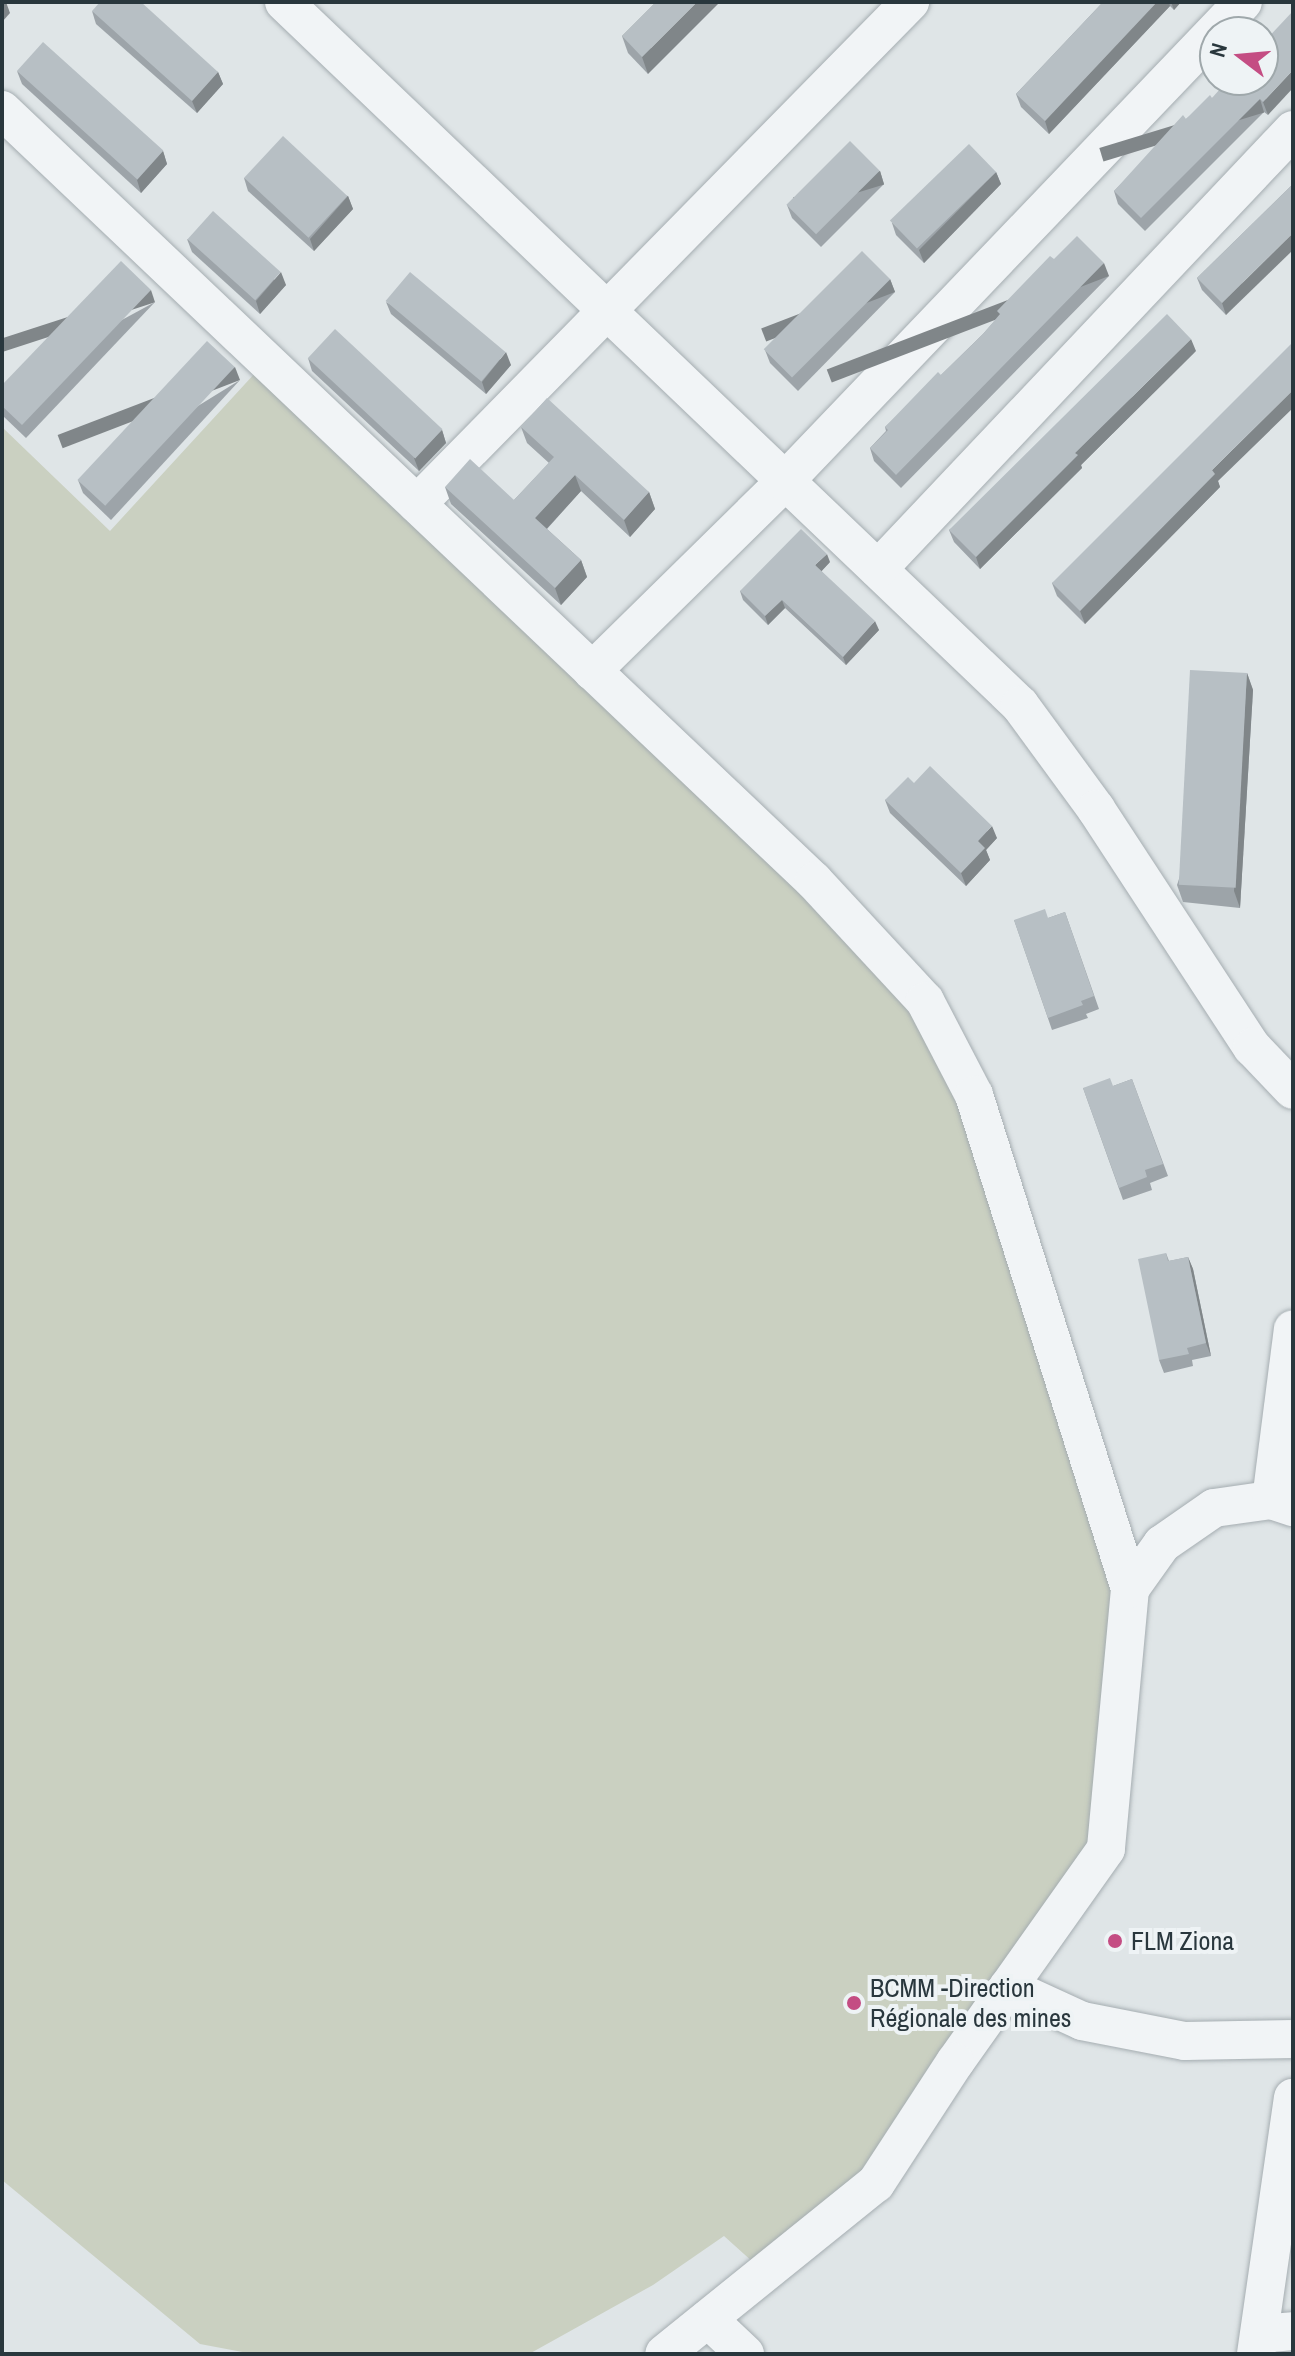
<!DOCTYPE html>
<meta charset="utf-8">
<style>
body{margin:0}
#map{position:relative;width:1295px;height:2356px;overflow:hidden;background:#dfe5e7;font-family:"Archivo Narrow",sans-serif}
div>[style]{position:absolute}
.green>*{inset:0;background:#cad0c1}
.roads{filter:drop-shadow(0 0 2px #a5adb1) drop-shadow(0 0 2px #a5adb1)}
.minor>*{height:38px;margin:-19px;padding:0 19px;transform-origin:19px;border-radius:19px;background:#f1f4f6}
.wall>*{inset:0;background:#9da4a9}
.shaded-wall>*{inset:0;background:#808689;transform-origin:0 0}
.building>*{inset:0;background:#b7bfc4;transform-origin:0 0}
.dots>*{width:22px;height:22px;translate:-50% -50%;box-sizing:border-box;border:4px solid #eef3f5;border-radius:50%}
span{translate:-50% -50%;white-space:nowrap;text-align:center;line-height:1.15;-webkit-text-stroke:8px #eef3f5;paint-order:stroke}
.poi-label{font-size:26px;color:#29373d}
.left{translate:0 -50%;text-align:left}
.frame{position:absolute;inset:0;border:4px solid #29373d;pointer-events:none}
.north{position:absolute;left:1199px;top:16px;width:80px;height:80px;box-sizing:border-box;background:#eef3f5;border:2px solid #9fa8ab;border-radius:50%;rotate:286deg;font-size:22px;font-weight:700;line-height:32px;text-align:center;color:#29373d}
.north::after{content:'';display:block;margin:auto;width:28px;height:36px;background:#c44d83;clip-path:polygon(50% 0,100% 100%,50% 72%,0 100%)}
</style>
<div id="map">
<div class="green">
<div style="clip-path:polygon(266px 361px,925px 1001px,1130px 1589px,1106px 1849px,876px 2183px,765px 2273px,724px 2236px,653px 2285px,529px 2354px,253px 2354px,200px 2344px,2px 2180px,2px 427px,110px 531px)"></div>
</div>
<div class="roads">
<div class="minor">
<div style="left:284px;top:2px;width:1018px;rotate:43.69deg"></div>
<div style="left:1020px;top:705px;width:129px;rotate:53.8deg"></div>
<div style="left:1096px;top:809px;width:285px;rotate:56.8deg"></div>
<div style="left:1252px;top:1047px;width:59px;rotate:46.4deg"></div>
<div style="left:2px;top:110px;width:1120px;rotate:43.52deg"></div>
<div style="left:814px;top:881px;width:163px;rotate:47.2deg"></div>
<div style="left:925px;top:1001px;width:106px;rotate:62.5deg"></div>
<div style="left:974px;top:1095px;width:518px;rotate:72.47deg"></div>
<div style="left:1130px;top:1589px;width:261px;rotate:95.3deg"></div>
<div style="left:1106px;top:1849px;width:261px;rotate:125.3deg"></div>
<div style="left:955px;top:2062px;width:145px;rotate:123.1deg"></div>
<div style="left:876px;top:2183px;width:272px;rotate:141.1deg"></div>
<div style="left:417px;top:504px;width:704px;rotate:-45.52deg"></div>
<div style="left:878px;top:569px;width:604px;rotate:-46.61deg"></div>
<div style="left:592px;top:671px;width:269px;rotate:-44.5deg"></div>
<div style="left:784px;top:482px;width:664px;rotate:-46.28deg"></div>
<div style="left:1271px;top:1500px;width:172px;rotate:-82.7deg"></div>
<div style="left:1130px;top:1589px;width:55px;rotate:-54.6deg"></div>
<div style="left:1162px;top:1544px;width:63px;rotate:-34.7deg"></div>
<div style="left:1214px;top:1508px;width:58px;rotate:-8deg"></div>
<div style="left:1271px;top:1500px;width:23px;rotate:18deg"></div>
<div style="left:1008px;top:1987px;width:81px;rotate:24.7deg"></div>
<div style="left:1082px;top:2021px;width:105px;rotate:11deg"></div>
<div style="left:1185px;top:2041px;width:108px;rotate:-1.1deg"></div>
<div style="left:708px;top:2319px;width:51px;rotate:43.4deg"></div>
<div style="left:1260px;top:2334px;width:33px;rotate:-5deg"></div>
<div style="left:1256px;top:2354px;width:259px;rotate:-81.8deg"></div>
</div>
</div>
<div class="wall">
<div style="clip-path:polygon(656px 2px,648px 74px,628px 53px,622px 36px)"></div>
<div style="clip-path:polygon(1103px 2px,1181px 2px,1174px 10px,1170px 6px,1049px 134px,1021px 107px,1016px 94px)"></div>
<div style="clip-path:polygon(92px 11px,218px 72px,223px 84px,197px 113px,96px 24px)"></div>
<div style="clip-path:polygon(17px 71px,163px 151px,167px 164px,141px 193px,22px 84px)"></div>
<div style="clip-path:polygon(1263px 80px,1268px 115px,1264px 112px,1145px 231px,1118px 204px,1114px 191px,1186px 119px,1212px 98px)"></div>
<div style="clip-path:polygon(880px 171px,884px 184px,821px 247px,792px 218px,787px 205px)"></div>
<div style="clip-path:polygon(996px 172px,1001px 184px,924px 263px,896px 235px,892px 223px)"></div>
<div style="clip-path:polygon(244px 178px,348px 196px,353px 209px,314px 251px,248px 191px)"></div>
<div style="clip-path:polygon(1293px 184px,1226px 315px,1202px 290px,1197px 278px)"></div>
<div style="clip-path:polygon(187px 239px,286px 285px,260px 314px,192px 252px)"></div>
<div style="clip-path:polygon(1054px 259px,1109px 276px,901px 488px,874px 461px,870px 448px,886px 431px,885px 427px,941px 375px,983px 334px,999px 316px,997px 311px)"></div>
<div style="clip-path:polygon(890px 279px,895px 292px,798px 391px,770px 363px,765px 350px)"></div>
<div style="clip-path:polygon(155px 302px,26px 438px,2px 415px,2px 385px)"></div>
<div style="clip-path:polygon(386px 302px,511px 365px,486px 394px,391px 314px)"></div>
<div style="clip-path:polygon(1196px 351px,1081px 465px,1082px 468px,980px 569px,954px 542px,949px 530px)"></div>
<div style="clip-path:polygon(308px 358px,442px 430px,446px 443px,419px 471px,312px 371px)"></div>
<div style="clip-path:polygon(240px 380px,111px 520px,83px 493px,78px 480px)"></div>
<div style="clip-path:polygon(521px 427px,649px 492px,655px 509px,630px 537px,581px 491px,547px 529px,581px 560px,587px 577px,561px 605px,451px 504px,445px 487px,514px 500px,549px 463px,527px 443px)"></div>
<div style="clip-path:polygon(1218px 481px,1220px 487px,1085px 624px,1057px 596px,1052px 583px)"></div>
<div style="clip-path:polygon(830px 562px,821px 571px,879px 630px,846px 665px,785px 608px,768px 625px,743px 600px,740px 591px)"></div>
<div style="clip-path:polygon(1247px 673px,1253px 690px,1240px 908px,1183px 902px,1177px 885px)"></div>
<div style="clip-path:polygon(914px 783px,997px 838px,986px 850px,990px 860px,966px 886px,890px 813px,885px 800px)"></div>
<div style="clip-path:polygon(1065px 912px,1099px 1009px,1086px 1014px,1088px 1018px,1052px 1030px,1014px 920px,1048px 918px)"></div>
<div style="clip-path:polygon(1132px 1079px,1168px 1176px,1150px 1183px,1152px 1190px,1123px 1200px,1083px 1088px,1113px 1086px)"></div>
<div style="clip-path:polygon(1166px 1253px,1169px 1261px,1188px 1257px,1193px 1269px,1211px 1356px,1192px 1360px,1193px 1366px,1164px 1373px,1159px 1360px)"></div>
</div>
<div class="shaded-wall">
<div style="clip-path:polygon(4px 2px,6px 2px,10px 13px,2px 22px,2px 4px)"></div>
<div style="clip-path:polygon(697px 2px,720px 2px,648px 74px,642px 57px)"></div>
<div style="clip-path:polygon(1157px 2px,1169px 2px,1170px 6px,1049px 134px,1045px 121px)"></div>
<div style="clip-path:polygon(1171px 2px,1181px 2px,1174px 10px)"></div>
<div style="clip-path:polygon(1293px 70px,1293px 88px,1268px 115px,1263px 102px)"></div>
<div style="clip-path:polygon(218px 72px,223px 84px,197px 113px,192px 101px)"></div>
<div style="left:1260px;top:99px;width:14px;height:168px;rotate:73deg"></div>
<div style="clip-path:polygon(163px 151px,167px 164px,141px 193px,137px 180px)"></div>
<div style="left:880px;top:171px;width:14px;height:91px;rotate:73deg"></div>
<div style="clip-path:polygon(996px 172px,1001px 184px,924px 263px,919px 250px)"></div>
<div style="clip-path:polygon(348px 196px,353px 209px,314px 251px,310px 239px)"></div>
<div style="clip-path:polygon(1293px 233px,1293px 250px,1226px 315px,1222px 303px)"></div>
<div style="left:1104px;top:263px;width:14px;height:297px;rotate:69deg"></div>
<div style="clip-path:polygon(281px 272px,286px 285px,260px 314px,256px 301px)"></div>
<div style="left:890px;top:279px;width:14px;height:138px;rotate:69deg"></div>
<div style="left:151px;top:290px;width:13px;height:187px;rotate:72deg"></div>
<div style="clip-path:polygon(1191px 339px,1196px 351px,1081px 465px,1082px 468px,980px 569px,976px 557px,1075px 453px)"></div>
<div style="clip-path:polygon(506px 352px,511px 365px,486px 394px,482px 382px)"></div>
<div style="left:235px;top:367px;width:14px;height:190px;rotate:69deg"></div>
<div style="clip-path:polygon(1293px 390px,1293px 408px,1218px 481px,1220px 487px,1085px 624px,1080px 611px,1212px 470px)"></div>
<div style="clip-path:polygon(442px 430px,446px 443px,419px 471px,414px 458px)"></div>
<div style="clip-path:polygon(575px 475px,581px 491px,541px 535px,535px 518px)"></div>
<div style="clip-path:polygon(649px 492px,655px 509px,630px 537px,624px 520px)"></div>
<div style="clip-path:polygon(827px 554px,830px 562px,819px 574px,815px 565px)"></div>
<div style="clip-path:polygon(581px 560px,587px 577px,561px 605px,555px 588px)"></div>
<div style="clip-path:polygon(782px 600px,785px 608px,768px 625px,765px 616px)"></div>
<div style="clip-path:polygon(875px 621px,879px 630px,846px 665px,843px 657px)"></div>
<div style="clip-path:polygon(1247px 673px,1253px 690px,1240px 908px,1234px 891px)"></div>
<div style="clip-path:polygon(992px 826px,997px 838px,986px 850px,990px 860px,966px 886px,961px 873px,978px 841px)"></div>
<div style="clip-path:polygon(1188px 1257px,1193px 1269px,1211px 1356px,1206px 1343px)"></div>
</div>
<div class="building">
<div style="clip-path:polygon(100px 2px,141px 2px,218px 72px,192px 101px,92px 11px)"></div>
<div style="clip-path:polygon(656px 2px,697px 2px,642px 57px,622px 36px)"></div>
<div style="clip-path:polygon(1103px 2px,1157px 2px,1045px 121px,1016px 94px)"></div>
<div style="clip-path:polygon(1293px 11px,1293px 70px,1263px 102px,1260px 99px,1141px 218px,1114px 191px,1183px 115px,1186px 119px,1210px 95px,1212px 98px,1228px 80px,1263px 80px,1263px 43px)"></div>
<div style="left:43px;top:42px;width:162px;height:39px;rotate:42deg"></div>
<div style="left:283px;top:136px;width:88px;height:57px;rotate:43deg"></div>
<div style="left:850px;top:141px;width:42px;height:90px;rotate:45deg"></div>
<div style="left:969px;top:144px;width:39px;height:110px;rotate:46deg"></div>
<div style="clip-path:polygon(1293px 184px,1293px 233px,1222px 303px,1197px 278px)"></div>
<div style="left:213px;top:211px;width:91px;height:38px;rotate:42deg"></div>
<div style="clip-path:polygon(1077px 236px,1104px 263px,896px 475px,870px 448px,888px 430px,885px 427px,938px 372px,941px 375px,983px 334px,1000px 314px,997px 311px,1050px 256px,1054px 259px)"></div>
<div style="left:862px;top:251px;width:40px;height:139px;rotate:45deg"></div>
<div style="clip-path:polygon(121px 261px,151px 290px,22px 425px,2px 406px,2px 385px)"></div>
<div style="left:410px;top:272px;width:125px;height:38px;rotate:40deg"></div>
<div style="clip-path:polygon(1167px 314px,1191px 339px,1075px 453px,1078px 455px,976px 557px,949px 530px)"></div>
<div style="left:335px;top:329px;width:147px;height:40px;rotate:43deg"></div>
<div style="left:207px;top:341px;width:38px;height:190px;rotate:43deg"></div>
<div style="clip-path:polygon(1293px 342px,1293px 390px,1212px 470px,1215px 474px,1080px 611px,1052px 583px)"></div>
<div style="clip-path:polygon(547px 398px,649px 492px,624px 520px,575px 475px,535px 518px,581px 560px,555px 588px,445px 487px,470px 459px,514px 500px,554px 457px,521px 427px)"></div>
<div style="clip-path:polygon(801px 529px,827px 554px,815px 565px,875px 621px,843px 657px,782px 600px,765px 616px,740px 591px)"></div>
<div style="left:1190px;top:670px;width:57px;height:215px;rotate:3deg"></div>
<div style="clip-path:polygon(930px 766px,992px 826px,978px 841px,985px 848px,961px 873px,885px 800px,908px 777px,914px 783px)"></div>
<div style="clip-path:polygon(1045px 909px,1048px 918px,1065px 912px,1094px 996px,1081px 1001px,1083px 1005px,1048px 1018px,1014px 920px)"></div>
<div style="clip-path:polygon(1110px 1078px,1113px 1086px,1132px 1079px,1163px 1164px,1145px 1170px,1147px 1177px,1119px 1188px,1083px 1088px)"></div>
<div style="clip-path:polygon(1166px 1253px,1168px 1261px,1188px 1257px,1206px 1343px,1187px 1348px,1189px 1354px,1159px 1360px,1138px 1259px)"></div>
</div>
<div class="dots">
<div style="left:1115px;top:1941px;background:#c44d83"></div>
<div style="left:854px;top:2003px;background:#c44d83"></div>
</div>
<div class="poi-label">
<span class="left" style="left:1131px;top:1941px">FLM Ziona</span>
<span class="left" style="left:870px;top:2003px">BCMM -Direction<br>Régionale des mines</span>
</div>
<div class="frame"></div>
<div class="north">N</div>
</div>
